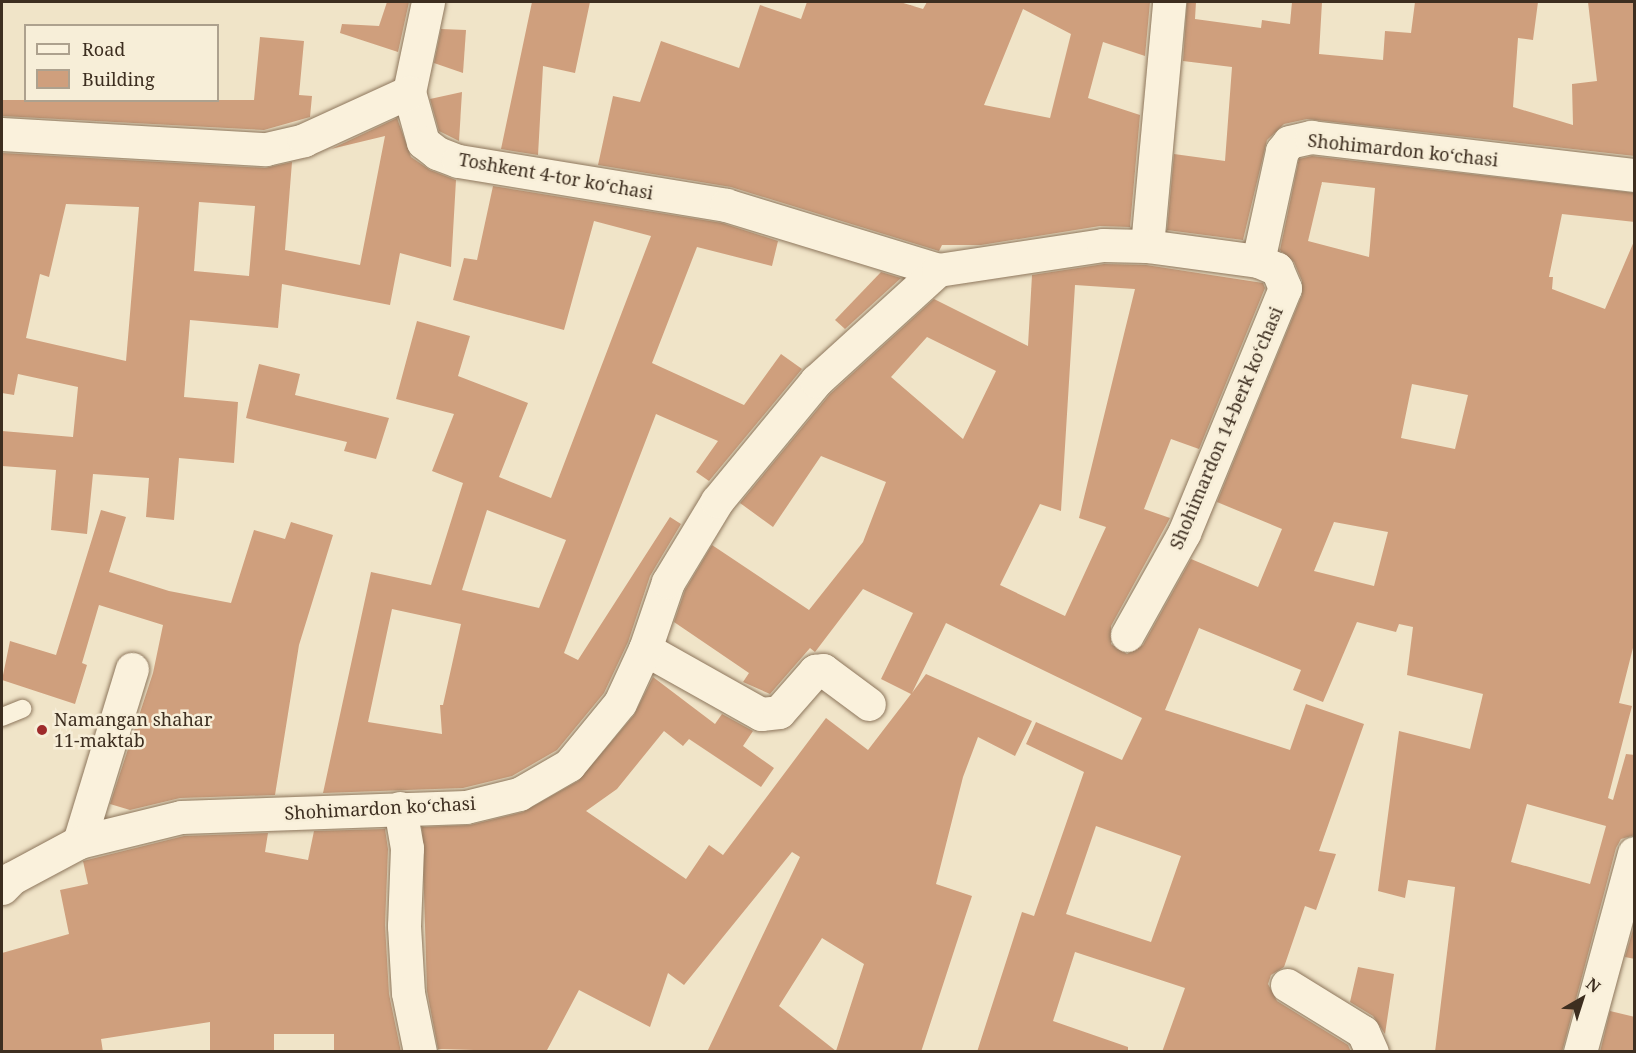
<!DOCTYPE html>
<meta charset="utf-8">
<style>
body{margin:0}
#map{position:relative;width:1636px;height:1053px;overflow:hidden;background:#f0e4c8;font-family:"Noto Serif",serif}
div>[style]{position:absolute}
.building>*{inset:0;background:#cf9f7d}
.roads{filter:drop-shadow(0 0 2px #8d765c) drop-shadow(0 0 2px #8d765c)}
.lane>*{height:18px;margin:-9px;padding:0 9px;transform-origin:9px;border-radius:9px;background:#faf1dc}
.street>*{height:33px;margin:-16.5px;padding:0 16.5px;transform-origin:16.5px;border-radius:16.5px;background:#faf1dc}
.dots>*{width:16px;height:16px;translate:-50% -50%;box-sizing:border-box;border:3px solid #f7eed8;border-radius:50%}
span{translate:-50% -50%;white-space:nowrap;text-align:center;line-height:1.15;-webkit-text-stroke:5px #f7eed8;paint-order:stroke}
.street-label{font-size:18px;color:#3d2e20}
.poi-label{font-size:18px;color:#3d2e20}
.left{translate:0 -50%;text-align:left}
.frame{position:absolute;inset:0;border:3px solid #3d2e20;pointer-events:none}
.legend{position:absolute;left:24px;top:24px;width:195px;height:78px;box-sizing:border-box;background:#f7eed8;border:2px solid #ada18e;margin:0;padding:8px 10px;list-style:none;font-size:18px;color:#3d2e20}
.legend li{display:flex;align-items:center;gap:12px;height:30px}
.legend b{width:30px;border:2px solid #ada18e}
.north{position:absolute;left:1552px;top:969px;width:60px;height:60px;-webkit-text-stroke:4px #f7eed8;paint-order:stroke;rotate:39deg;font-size:16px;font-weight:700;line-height:24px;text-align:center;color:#3d2e20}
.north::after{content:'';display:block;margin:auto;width:21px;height:27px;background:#3d2e20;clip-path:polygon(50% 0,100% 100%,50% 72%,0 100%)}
</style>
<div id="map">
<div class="building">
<div style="clip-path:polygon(387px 2px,409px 2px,398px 52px,340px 33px,342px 24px,379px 26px)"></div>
<div style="clip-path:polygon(532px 2px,590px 2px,575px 73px,543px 66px,538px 155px,501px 149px)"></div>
<div style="clip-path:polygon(evenodd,807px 2px,900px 2px,923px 9px,927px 2px,1150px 2px,1145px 56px,1103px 42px,1088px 98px,1140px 115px,1130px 227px,1100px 226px,981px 245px,942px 245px,939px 251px,731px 187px,598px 165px,613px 96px,640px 102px,661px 41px,739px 68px,760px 5px,801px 19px,807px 2px,1023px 9px,1071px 34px,1050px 118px,984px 105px,1023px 9px)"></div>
<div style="clip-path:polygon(1187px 2px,1196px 2px,1195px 19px,1261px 28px,1262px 20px,1290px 24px,1292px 2px,1322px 2px,1319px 54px,1383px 60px,1385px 31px,1411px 33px,1415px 2px,1538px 2px,1533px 40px,1518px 38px,1513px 107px,1573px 125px,1572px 84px,1597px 81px,1588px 2px,1635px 2px,1635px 156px,1307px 119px,1284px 124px,1267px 140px,1243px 240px,1167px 230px,1174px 154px,1225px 161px,1232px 67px,1183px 61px)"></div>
<div style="clip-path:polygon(441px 29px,466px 30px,463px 73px,434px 63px)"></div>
<div style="clip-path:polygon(260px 37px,304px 41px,299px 95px,312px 96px,310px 117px,264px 130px,2px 116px,2px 100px,254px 100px)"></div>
<div style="clip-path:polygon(462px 92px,459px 141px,439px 131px,430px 99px)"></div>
<div style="clip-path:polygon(evenodd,397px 118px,411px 157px,430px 170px,456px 180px,451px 267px,400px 253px,390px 305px,282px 284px,278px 328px,190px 320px,184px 397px,238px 402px,234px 463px,179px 458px,174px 520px,146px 517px,149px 478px,93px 474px,87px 534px,51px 530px,56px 470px,2px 466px,2px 431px,73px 437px,78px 387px,18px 374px,14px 395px,2px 393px,2px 153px,265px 168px,292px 162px,285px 250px,360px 265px,385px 136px,331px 149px,397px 118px,199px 202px,255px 206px,249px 276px,194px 271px,199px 202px,397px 118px,66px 204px,139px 207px,126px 361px,26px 338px,40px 274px,49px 277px,66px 204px)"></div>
<div style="clip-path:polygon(evenodd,1312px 156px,1635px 193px,1635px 222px,1562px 214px,1549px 277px,1553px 277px,1552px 289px,1605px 309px,1635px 239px,1635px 640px,1619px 703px,1632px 706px,1608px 798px,1613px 800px,1626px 754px,1635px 755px,1635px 835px,1621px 839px,1616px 848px,1562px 1052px,1435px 1052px,1455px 887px,1408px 880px,1405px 898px,1378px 891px,1399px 731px,1470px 749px,1483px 694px,1407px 675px,1413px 627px,1399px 624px,1396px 632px,1357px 622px,1323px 702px,1293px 690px,1301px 670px,1199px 628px,1165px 710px,1290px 750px,1306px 704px,1364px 724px,1319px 851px,1336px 854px,1316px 910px,1305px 906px,1284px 967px,1271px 975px,1268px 984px,1277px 1001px,1348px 1045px,1351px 1052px,1162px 1052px,1185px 988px,1075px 952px,1053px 1021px,1128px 1047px,1128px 1052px,977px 1052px,1022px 912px,1034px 916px,1084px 772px,1026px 744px,1036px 722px,1122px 760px,1142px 718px,946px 623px,912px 693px,926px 674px,1032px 721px,1015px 756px,978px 737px,963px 777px,936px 884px,972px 896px,921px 1052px,707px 1052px,800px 857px,792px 852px,684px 985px,668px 973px,650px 1027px,579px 990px,546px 1052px,438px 1049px,427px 991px,422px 827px,470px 825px,523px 812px,578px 781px,634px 715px,653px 677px,715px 724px,722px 714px,753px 731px,743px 746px,774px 768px,761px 787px,689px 739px,683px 746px,664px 731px,617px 789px,586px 811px,686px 879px,709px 845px,723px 855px,826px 718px,868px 750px,911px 694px,881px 679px,913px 613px,863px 589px,815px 652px,810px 648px,770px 694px,743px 682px,749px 673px,674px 622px,685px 590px,712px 545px,809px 610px,863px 542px,886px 482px,821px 456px,773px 527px,740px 503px,830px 394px,934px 299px,1028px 346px,1032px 275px,1104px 264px,1146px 265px,1263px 283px,1265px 288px,1199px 449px,1171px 439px,1144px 509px,1170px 518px,1111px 626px,1111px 644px,1127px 654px,1143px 645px,1191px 559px,1258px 587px,1282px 529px,1217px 502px,1302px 295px,1302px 281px,1294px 262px,1280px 250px,1299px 159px,1312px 156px,1322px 182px,1375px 188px,1369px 257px,1308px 241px,1322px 182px,1312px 156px,1075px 285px,1135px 289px,1079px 518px,1106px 527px,1065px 616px,1000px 585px,1040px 504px,1061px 511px,1075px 285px,1312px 156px,927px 337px,996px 371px,963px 439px,891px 377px,927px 337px,1312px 156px,1412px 384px,1468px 395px,1455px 449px,1401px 438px,1412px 384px,1312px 156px,1334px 522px,1388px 532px,1374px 586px,1314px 571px,1334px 522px,1312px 156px,1527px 804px,1606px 826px,1590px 884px,1511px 862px,1527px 804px,1312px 156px,1096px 826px,1181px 856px,1151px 942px,1066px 914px,1096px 826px,1312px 156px,822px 938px,864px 964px,836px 1051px,779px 1006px,822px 938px)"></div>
<div style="clip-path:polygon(evenodd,493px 186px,722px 223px,778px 241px,772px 266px,697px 247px,652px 363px,744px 405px,781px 354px,802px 369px,709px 481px,696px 472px,718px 441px,656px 414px,564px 653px,578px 660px,670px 517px,681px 524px,650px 576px,628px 642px,604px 693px,557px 750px,512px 776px,463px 788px,323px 793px,371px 572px,431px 585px,463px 483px,432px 471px,454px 414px,396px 399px,417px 321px,470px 336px,458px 376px,528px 403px,499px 477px,551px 498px,651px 236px,594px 221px,564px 330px,453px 300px,464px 258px,477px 260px,493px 186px,487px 510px,566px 540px,539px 608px,462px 590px,487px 510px,493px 186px,392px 609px,461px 624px,443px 705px,440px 705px,442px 734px,368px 722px,392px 609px)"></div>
<div style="clip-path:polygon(881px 272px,901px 278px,845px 329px,835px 320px)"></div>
<div style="clip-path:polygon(259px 364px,300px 374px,295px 395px,389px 418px,376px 459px,344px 451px,347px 442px,246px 418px)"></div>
<div style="clip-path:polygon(101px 510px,126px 517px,109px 572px,169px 591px,231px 603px,254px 530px,285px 539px,291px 522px,333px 535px,299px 645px,275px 795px,180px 798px,130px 810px,110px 804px,153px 673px,163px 625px,99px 605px,82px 663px,87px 665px,75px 704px,2px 680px,10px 641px,56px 655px)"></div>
<div style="clip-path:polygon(385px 829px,388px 849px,385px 925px,389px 994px,401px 1052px,334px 1052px,334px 1034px,274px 1034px,274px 1052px,210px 1052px,210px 1022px,101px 1039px,103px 1052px,2px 1052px,2px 953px,69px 934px,60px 890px,88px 884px,83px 861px,184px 836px,268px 833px,265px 852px,308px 860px,314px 831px)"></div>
<div style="clip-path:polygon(1635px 923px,1635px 959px,1625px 957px)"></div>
<div style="clip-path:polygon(1358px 967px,1394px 974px,1385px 1034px,1373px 1016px,1350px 1002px)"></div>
<div style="clip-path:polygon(1610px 1011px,1635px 1017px,1635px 1052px,1600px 1052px)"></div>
</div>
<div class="roads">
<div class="lane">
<div style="left:2px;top:717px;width:22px;rotate:-22deg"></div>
</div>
<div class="street">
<div style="left:428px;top:2px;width:92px;rotate:101.9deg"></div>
<div style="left:409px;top:92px;width:52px;rotate:74.4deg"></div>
<div style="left:423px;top:142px;width:18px;rotate:38deg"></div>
<div style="left:437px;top:153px;width:22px;rotate:21deg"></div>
<div style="left:458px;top:161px;width:272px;rotate:9.3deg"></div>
<div style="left:726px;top:205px;width:222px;rotate:17deg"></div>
<div style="left:2px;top:134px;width:264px;rotate:3.3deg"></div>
<div style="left:266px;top:149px;width:39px;rotate:-13deg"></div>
<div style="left:304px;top:140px;width:115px;rotate:-24.6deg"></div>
<div style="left:1147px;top:246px;width:245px;rotate:-84.8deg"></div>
<div style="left:1127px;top:635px;width:117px;rotate:-60.8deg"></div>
<div style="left:1184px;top:533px;width:265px;rotate:-67.6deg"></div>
<div style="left:1285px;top:288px;width:21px;rotate:-113deg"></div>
<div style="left:1277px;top:269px;width:21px;rotate:-157deg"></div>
<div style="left:645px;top:649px;width:133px;rotate:29.3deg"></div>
<div style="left:761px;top:714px;width:18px;rotate:-6deg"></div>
<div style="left:779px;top:712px;width:55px;rotate:-48.7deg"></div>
<div style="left:815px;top:671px;width:8px;rotate:-7deg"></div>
<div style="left:823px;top:670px;width:57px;rotate:36.5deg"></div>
<div style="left:400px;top:808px;width:41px;rotate:80.1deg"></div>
<div style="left:407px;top:848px;width:78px;rotate:92.2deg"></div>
<div style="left:404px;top:926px;width:67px;rotate:86.6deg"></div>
<div style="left:408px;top:993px;width:60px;rotate:78.5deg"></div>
<div style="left:79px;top:842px;width:181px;rotate:-73deg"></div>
<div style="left:2px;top:888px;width:14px;rotate:-45deg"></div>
<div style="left:12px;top:878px;width:76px;rotate:-28.2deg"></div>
<div style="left:79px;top:842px;width:105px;rotate:-13.8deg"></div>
<div style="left:181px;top:817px;width:285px;rotate:-2deg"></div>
<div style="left:466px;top:807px;width:55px;rotate:-13.8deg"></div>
<div style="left:519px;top:794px;width:58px;rotate:-30.1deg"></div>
<div style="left:569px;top:765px;width:80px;rotate:-50.6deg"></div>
<div style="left:620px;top:703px;width:60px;rotate:-65.2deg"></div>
<div style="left:645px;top:649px;width:71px;rotate:-71.1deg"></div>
<div style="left:668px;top:582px;width:95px;rotate:-58.8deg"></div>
<div style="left:717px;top:501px;width:156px;rotate:-50.5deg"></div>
<div style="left:816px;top:381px;width:165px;rotate:-42.3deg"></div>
<div style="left:938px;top:270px;width:167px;rotate:-8.6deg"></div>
<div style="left:1103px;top:245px;width:44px;rotate:1.3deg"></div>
<div style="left:1147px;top:246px;width:112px;rotate:7.7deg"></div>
<div style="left:1258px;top:261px;width:113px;rotate:-77.7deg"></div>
<div style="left:1282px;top:151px;width:11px;rotate:-52deg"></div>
<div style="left:1289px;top:142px;width:23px;rotate:-13deg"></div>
<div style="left:1311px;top:137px;width:325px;rotate:6.7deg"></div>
<div style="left:1287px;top:985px;width:89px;rotate:31.7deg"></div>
<div style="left:1363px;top:1032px;width:22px;rotate:66deg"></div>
<div style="left:1580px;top:1052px;width:206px;rotate:-74.8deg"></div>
</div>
</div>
<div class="dots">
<div style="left:42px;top:730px;background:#9e2a2b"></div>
</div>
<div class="street-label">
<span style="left:1403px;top:150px;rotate:6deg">Shohimardon koʻchasi</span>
<span style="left:556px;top:176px;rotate:10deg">Toshkent 4-tor koʻchasi</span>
<span style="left:1226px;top:428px;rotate:-67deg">Shohimardon 14-berk koʻchasi</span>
<span style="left:380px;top:808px;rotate:-3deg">Shohimardon koʻchasi</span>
</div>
<div class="poi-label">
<span class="left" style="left:54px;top:730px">Namangan shahar<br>11-maktab</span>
</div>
<div class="frame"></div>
<ul class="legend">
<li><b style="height:8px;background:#faf1dc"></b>Road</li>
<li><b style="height:16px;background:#cf9f7d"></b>Building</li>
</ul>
<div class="north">N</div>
</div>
